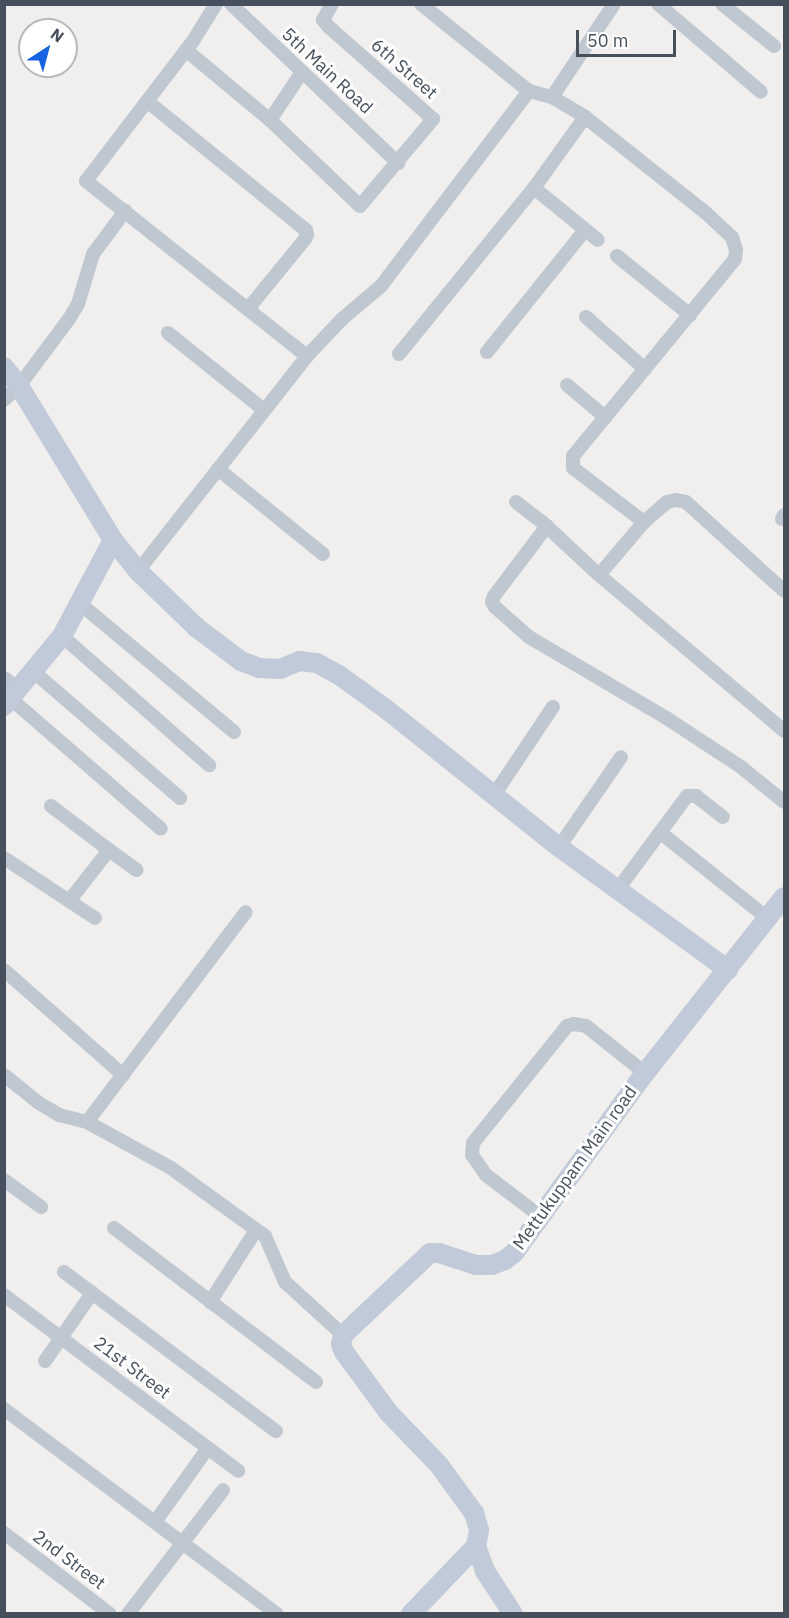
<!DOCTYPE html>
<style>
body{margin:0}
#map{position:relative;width:789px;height:1618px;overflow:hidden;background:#f1eeee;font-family:"IBM Plex Sans",sans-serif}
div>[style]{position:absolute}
.street>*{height:14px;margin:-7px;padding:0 7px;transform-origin:7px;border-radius:7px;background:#bfc8d1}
.secondary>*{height:20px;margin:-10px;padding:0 10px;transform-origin:10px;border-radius:10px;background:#c1cad8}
span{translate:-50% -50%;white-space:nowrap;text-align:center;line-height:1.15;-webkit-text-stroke:6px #fff;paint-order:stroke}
.street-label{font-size:18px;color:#46505c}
.frame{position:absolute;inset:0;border:6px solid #46505c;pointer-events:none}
.north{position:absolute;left:18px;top:18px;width:60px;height:60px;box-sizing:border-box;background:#fff;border:2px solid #b5b9be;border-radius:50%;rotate:36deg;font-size:16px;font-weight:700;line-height:24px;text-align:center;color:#46505c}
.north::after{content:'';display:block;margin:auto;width:21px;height:27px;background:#1863e2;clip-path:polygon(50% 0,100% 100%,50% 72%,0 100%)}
.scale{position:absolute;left:576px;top:30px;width:100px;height:27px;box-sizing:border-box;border:3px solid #46505c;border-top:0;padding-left:8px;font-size:18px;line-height:21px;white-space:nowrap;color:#46505c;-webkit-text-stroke:4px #fff;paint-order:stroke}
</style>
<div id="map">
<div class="street">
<div style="left:216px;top:4px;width:44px;rotate:121.9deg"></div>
<div style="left:193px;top:41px;width:176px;rotate:127.4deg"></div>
<div style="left:86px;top:181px;width:282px;rotate:38.4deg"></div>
<div style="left:231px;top:4px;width:231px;rotate:43.6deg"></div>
<div style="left:421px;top:4px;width:139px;rotate:38.9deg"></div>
<div style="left:529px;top:91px;width:24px;rotate:15deg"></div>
<div style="left:552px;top:97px;width:39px;rotate:31deg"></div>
<div style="left:585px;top:117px;width:154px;rotate:38.4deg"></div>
<div style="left:706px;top:213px;width:35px;rotate:43deg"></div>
<div style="left:732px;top:237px;width:14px;rotate:73deg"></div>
<div style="left:736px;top:250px;width:9px;rotate:96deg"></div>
<div style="left:735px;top:259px;width:255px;rotate:129.4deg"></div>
<div style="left:573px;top:456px;width:12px;rotate:90deg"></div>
<div style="left:573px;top:468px;width:89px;rotate:37.3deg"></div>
<div style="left:658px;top:4px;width:135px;rotate:40.5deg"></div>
<div style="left:722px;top:4px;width:67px;rotate:38.9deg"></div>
<div style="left:186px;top:50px;width:109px;rotate:39.8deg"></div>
<div style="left:270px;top:120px;width:124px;rotate:43.7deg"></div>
<div style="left:360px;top:206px;width:114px;rotate:-50deg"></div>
<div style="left:433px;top:119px;width:140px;rotate:-138.5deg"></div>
<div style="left:328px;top:26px;width:8px;rotate:-130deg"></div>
<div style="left:323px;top:20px;width:18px;rotate:-61deg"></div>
<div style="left:552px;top:97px;width:112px;rotate:-56.3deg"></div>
<div style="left:147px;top:101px;width:205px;rotate:39.1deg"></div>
<div style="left:306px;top:230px;width:5px;rotate:79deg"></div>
<div style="left:307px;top:235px;width:4px;rotate:117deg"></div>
<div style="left:305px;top:239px;width:90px;rotate:129.2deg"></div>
<div style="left:270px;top:120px;width:58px;rotate:-56.3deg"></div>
<div style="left:534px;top:188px;width:82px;rotate:39.1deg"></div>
<div style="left:617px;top:256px;width:94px;rotate:38.9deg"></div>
<div style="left:586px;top:317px;width:79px;rotate:41.4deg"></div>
<div style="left:168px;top:333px;width:123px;rotate:38.7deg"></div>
<div style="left:487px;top:352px;width:156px;rotate:-51.2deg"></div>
<div style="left:399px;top:354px;width:214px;rotate:-50.9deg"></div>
<div style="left:534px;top:188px;width:87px;rotate:-54.3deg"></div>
<div style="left:567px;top:385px;width:50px;rotate:40.1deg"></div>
<div style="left:4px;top:400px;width:21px;rotate:-43deg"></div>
<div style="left:19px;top:386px;width:84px;rotate:-53.3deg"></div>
<div style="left:69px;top:319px;width:17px;rotate:-59deg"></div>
<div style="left:78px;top:304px;width:52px;rotate:-73.3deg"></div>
<div style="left:93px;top:254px;width:54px;rotate:-53.3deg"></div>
<div style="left:218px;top:469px;width:135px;rotate:39deg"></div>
<div style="left:516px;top:502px;width:33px;rotate:38deg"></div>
<div style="left:542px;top:522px;width:78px;rotate:42.9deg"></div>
<div style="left:599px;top:575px;width:242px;rotate:40.1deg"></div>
<div style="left:782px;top:519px;width:4px;rotate:-63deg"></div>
<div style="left:547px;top:526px;width:88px;rotate:127.1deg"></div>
<div style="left:494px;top:596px;width:6px;rotate:108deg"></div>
<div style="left:492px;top:602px;width:6px;rotate:59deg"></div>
<div style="left:495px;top:607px;width:45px;rotate:41.4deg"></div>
<div style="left:529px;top:637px;width:161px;rotate:30.5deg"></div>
<div style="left:668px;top:719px;width:87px;rotate:33.3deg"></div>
<div style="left:741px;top:767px;width:55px;rotate:39.1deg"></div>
<div style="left:138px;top:571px;width:273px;rotate:-51.8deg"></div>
<div style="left:307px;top:356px;width:51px;rotate:-46.6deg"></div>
<div style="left:342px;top:319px;width:51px;rotate:-40.2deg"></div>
<div style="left:381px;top:286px;width:245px;rotate:-52.8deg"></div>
<div style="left:599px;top:575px;width:70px;rotate:-49.7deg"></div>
<div style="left:644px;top:522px;width:30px;rotate:-41deg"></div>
<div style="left:667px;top:502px;width:9px;rotate:-13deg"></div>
<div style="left:676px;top:500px;width:10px;rotate:11deg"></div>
<div style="left:686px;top:502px;width:132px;rotate:42.2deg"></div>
<div style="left:78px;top:602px;width:203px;rotate:39.8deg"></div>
<div style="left:62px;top:636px;width:196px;rotate:41.3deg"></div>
<div style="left:34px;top:672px;width:193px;rotate:40.8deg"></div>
<div style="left:4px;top:678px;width:19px;rotate:36deg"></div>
<div style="left:11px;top:699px;width:198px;rotate:40.9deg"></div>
<div style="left:494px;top:795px;width:106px;rotate:-56.2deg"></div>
<div style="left:51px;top:806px;width:73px;rotate:37.2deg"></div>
<div style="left:109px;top:850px;width:63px;rotate:128deg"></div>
<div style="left:661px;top:833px;width:134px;rotate:38.7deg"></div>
<div style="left:559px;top:847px;width:109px;rotate:-55.4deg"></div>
<div style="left:109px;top:850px;width:34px;rotate:36deg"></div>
<div style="left:4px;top:858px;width:109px;rotate:33.4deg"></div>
<div style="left:618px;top:889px;width:116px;rotate:-53.4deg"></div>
<div style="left:687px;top:796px;width:9px"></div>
<div style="left:696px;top:796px;width:34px;rotate:38deg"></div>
<div style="left:4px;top:970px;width:159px;rotate:41.4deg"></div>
<div style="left:4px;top:1075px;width:45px;rotate:38.7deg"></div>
<div style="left:39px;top:1103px;width:23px;rotate:31deg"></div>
<div style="left:59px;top:1115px;width:29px;rotate:14deg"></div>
<div style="left:87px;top:1122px;width:96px;rotate:28.7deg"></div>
<div style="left:171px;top:1168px;width:116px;rotate:35.9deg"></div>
<div style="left:265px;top:1236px;width:50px;rotate:66.5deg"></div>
<div style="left:285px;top:1282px;width:79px;rotate:42.4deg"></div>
<div style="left:87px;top:1122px;width:263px;rotate:-52.9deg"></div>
<div style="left:4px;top:1180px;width:46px;rotate:36.1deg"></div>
<div style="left:540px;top:1216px;width:68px;rotate:-142.8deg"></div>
<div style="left:486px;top:1175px;width:24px;rotate:-125deg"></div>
<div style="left:472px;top:1155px;width:12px;rotate:-85deg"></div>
<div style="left:473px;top:1143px;width:150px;rotate:-51.2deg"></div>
<div style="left:567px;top:1026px;width:7px;rotate:-16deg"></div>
<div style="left:574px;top:1024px;width:12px;rotate:9deg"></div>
<div style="left:586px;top:1026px;width:75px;rotate:38.5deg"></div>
<div style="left:114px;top:1228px;width:254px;rotate:37.3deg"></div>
<div style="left:64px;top:1272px;width:265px;rotate:36.9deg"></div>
<div style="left:4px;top:1295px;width:293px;rotate:36.9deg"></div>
<div style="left:210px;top:1302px;width:85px;rotate:-57.4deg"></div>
<div style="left:45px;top:1361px;width:83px;rotate:-55.3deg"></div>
<div style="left:4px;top:1409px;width:341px;rotate:36.9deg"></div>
<div style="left:155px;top:1522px;width:91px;rotate:-54.4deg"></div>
<div style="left:4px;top:1533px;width:133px;rotate:37.4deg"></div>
<div style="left:128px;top:1614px;width:156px;rotate:-52.5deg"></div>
</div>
<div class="secondary">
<div style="left:4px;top:367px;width:24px;rotate:52deg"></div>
<div style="left:19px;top:386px;width:180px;rotate:58.6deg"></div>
<div style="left:113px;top:540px;width:40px;rotate:51deg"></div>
<div style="left:138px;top:571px;width:82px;rotate:44deg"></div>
<div style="left:197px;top:628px;width:55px;rotate:36.9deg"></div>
<div style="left:241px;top:661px;width:19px;rotate:21deg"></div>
<div style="left:259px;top:668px;width:21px;rotate:3deg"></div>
<div style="left:280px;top:669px;width:22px;rotate:-22deg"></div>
<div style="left:300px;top:661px;width:17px;rotate:7deg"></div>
<div style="left:317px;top:663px;width:25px;rotate:29deg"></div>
<div style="left:339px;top:675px;width:58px;rotate:35.9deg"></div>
<div style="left:386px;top:709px;width:221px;rotate:38.6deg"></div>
<div style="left:559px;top:847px;width:209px;rotate:36deg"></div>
<div style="left:4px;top:706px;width:91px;rotate:-50.4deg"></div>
<div style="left:62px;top:636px;width:109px;rotate:-62deg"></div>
<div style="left:476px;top:1546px;width:27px;rotate:70deg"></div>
<div style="left:485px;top:1571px;width:51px;rotate:56.9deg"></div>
<div style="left:411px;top:1614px;width:94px;rotate:-46.3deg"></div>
<div style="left:476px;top:1546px;width:16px;rotate:-79deg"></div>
<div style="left:479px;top:1530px;width:18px;rotate:-106deg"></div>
<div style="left:474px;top:1513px;width:59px;rotate:-126.1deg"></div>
<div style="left:439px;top:1465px;width:72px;rotate:-133.9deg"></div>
<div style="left:389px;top:1413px;width:76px;rotate:-126.4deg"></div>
<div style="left:344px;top:1352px;width:9px;rotate:-111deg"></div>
<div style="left:341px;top:1344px;width:9px;rotate:-77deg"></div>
<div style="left:343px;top:1335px;width:120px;rotate:-43.3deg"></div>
<div style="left:430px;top:1253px;width:9px"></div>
<div style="left:439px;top:1253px;width:38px;rotate:18deg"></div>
<div style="left:475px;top:1265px;width:17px"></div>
<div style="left:492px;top:1265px;width:14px;rotate:-21deg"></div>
<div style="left:505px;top:1260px;width:11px;rotate:-38deg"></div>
<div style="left:514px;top:1253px;width:223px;rotate:-54deg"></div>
<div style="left:645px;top:1073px;width:224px;rotate:-51.7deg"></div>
</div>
<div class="street-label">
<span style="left:404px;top:69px;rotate:41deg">6th Street</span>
<span style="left:327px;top:71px;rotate:43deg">5th Main Road</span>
<span style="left:575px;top:1168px;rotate:-54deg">Mettukuppam Main road</span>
<span style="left:132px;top:1368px;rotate:37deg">21st Street</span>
<span style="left:69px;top:1560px;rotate:37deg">2nd Street</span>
</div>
<div class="frame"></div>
<div class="north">N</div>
<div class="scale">50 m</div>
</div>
